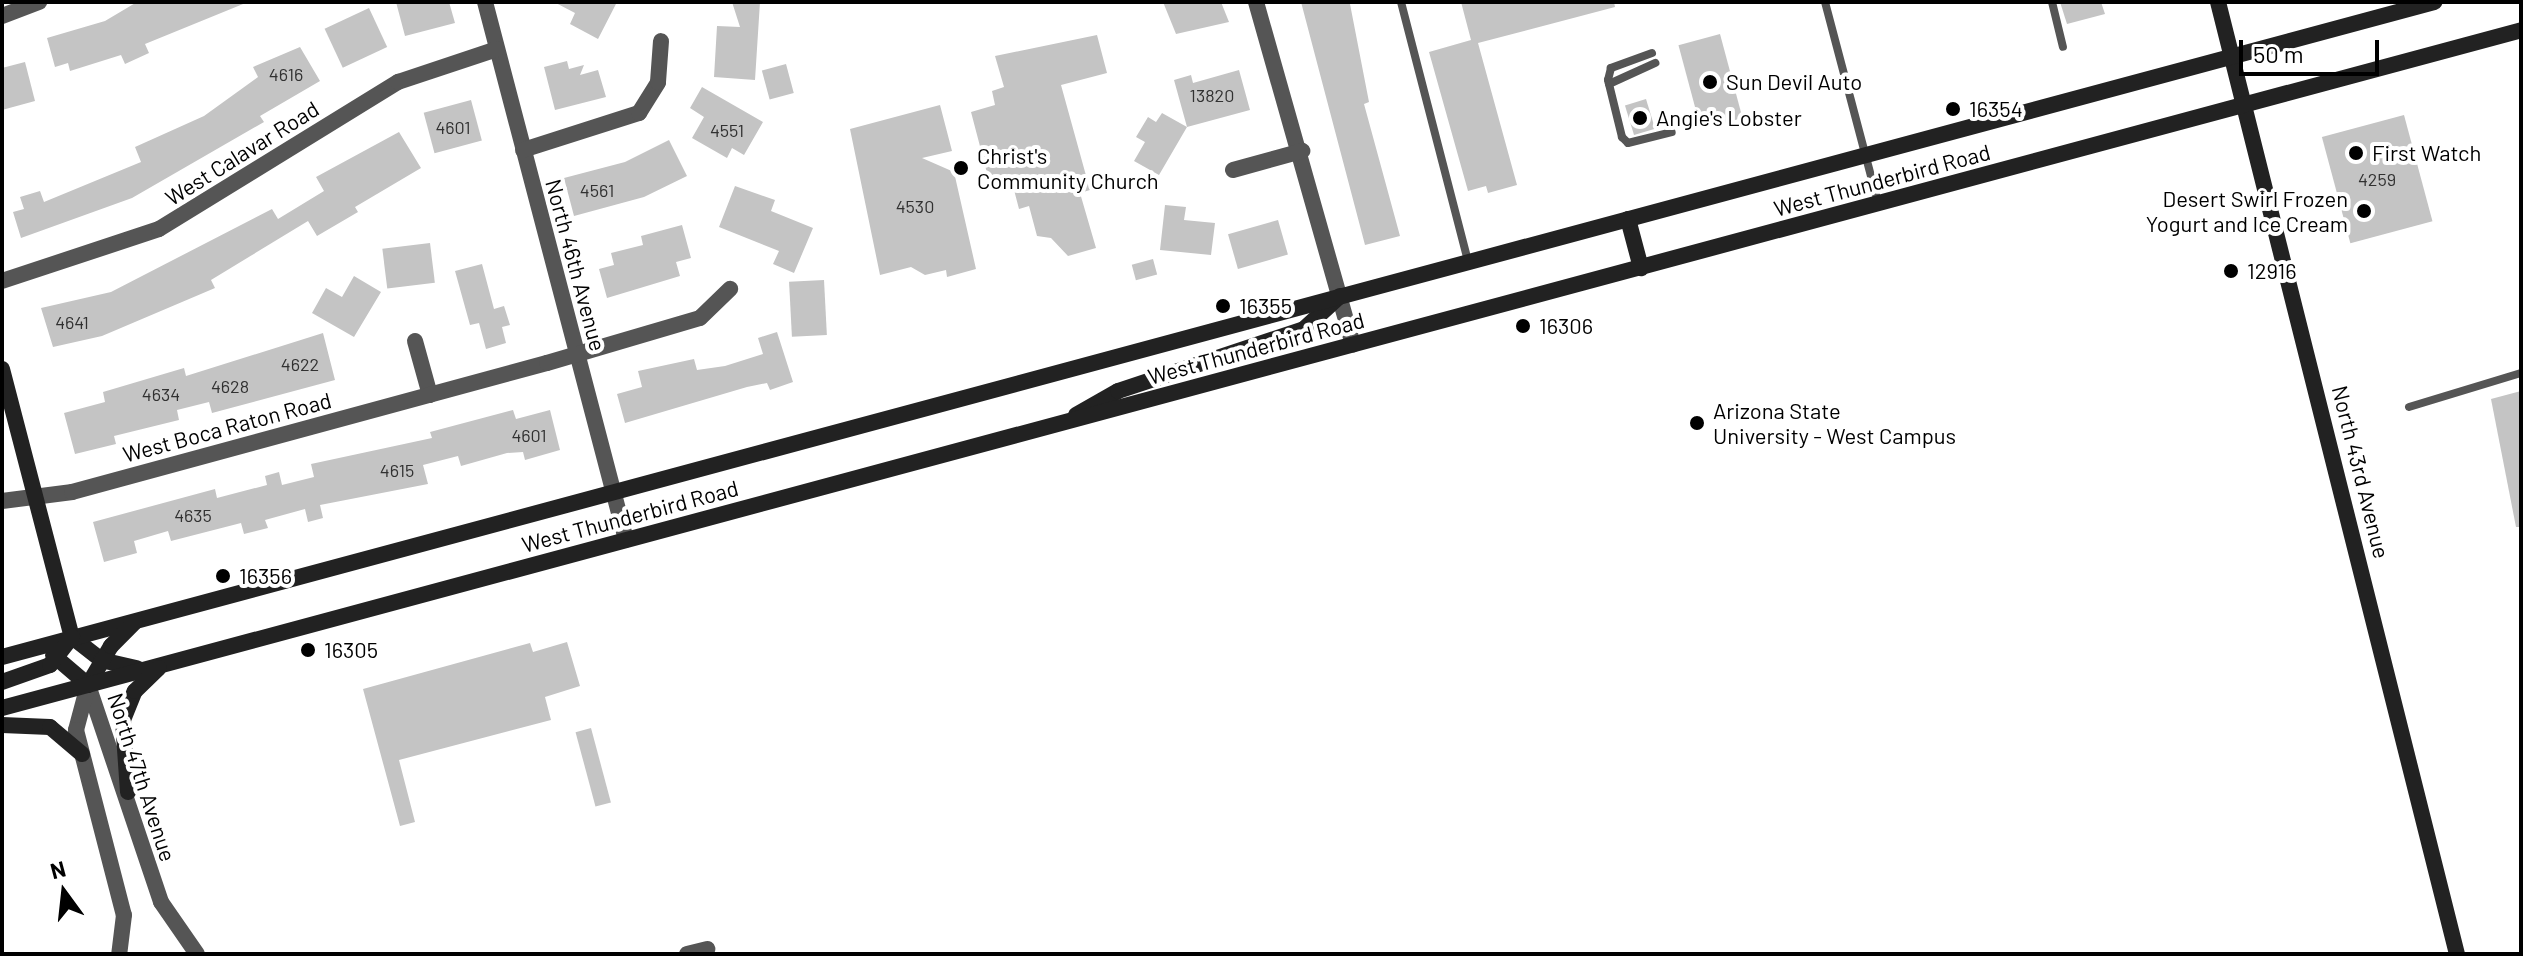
<!DOCTYPE html>
<style>
body{margin:0}
#map{position:relative;width:2523px;height:956px;overflow:hidden;background:#fff;font-family:Barlow,sans-serif}
div>[style]{position:absolute}
.building>*{inset:0;background:#c4c4c4;transform-origin:0 0}
.lane>*{height:8px;margin:-4px;padding:0 4px;transform-origin:4px;border-radius:4px;background:#555}
.street>*{height:16px;margin:-8px;padding:0 8px;transform-origin:8px;border-radius:8px;background:#555}
.secondary>*{height:16px;margin:-8px;padding:0 8px;transform-origin:8px;border-radius:8px;background:#222}
.dots>*{width:22px;height:22px;translate:-50% -50%;box-sizing:border-box;border:4px solid #fff;border-radius:50%}
span{translate:-50% -50%;white-space:nowrap;text-align:center;line-height:1.15;-webkit-text-stroke:8px #fff;paint-order:stroke}
.number-label{font-size:18px;color:#313131}
.number-label span{-webkit-text-stroke-width:0}
.poi-label{font-size:22px;color:#000}
.left{translate:0 -50%;text-align:left}
.right{translate:-100% -50%;text-align:right}
.street-label{font-size:22px;color:#000}
.frame{position:absolute;inset:0;border:4px solid #000;pointer-events:none}
.north{position:absolute;left:24px;top:852px;width:80px;height:80px;-webkit-text-stroke:6px #fff;paint-order:stroke;rotate:345deg;font-size:22px;font-weight:700;line-height:32px;text-align:center;color:#000}
.north::after{content:'';display:block;margin:auto;width:28px;height:36px;background:#000;clip-path:polygon(50% 0,100% 100%,50% 72%,0 100%)}
.scale{position:absolute;left:2239px;top:40px;width:140px;height:36px;box-sizing:border-box;border:4px solid #000;border-top:0;padding-left:10px;font-size:24px;line-height:28px;white-space:nowrap;color:#000;-webkit-text-stroke:6px #fff;paint-order:stroke}
</style>
<div id="map">
<div class="building">
<div style="clip-path:polygon(137px 2px,248px 2px,145px 44px,149px 53px,125px 64px,121px 55px,70px 71px,68px 63px,55px 67px,47px 38px,105px 21px)"></div>
<div style="clip-path:polygon(396px 2px,449px 2px,455px 23px,405px 36px)"></div>
<div style="clip-path:polygon(554px 2px,617px 2px,598px 39px,570px 24px,575px 13px)"></div>
<div style="clip-path:polygon(732px 2px,760px 2px,755px 80px,714px 77px,717px 26px,740px 27px)"></div>
<div style="clip-path:polygon(1163px 2px,1221px 2px,1229px 22px,1176px 34px)"></div>
<div style="clip-path:polygon(1301px 2px,1350px 4px,1369px 102px,1364px 104px,1400px 236px,1365px 245px)"></div>
<div style="clip-path:polygon(1461px 2px,1614px 2px,1615px 7px,1478px 43px,1517px 185px,1488px 193px,1486px 186px,1468px 191px,1429px 52px,1471px 40px)"></div>
<div style="clip-path:polygon(2060px 2px,2101px 2px,2105px 14px,2067px 24px)"></div>
<div style="left:369px;top:8px;width:43px;height:49px;rotate:65deg"></div>
<div style="left:1720px;top:34px;width:87px;height:43px;rotate:75deg"></div>
<div style="clip-path:polygon(1097px 35px,1107px 73px,1061px 85px,1090px 190px,1080px 193px,1096px 248px,1068px 256px,1051px 238px,1037px 236px,1029px 206px,1019px 209px,1013px 186px,992px 192px,971px 112px,995px 105px,992px 91px,1004px 87px,995px 56px)"></div>
<div style="clip-path:polygon(300px 47px,320px 81px,260px 116px,264px 122px,132px 198px,21px 238px,13px 212px,24px 209px,20px 197px,40px 191px,44px 202px,141px 162px,135px 147px,204px 116px,258px 77px,253px 67px)"></div>
<div style="clip-path:polygon(567px 61px,569px 69px,584px 65px,580px 75px,598px 70px,606px 97px,555px 110px,544px 67px)"></div>
<div style="clip-path:polygon(25px 62px,35px 101px,2px 110px,2px 68px)"></div>
<div style="left:786px;top:64px;width:30px;height:25px;rotate:75deg"></div>
<div style="clip-path:polygon(1239px 70px,1250px 110px,1187px 127px,1159px 175px,1134px 161px,1145px 142px,1136px 137px,1148px 117px,1156px 122px,1162px 113px,1187px 127px,1174px 80px,1191px 75px,1193px 83px)"></div>
<div style="clip-path:polygon(702px 87px,763px 122px,744px 155px,732px 148px,727px 158px,692px 138px,704px 117px,690px 108px)"></div>
<div style="left:1646px;top:99px;width:31px;height:22px;rotate:73deg"></div>
<div style="left:471px;top:100px;width:42px;height:49px;rotate:75deg"></div>
<div style="clip-path:polygon(940px 105px,952px 151px,922px 158px,954px 172px,976px 269px,947px 277px,946px 270px,925px 275px,911px 267px,880px 275px,850px 129px)"></div>
<div style="left:2404px;top:115px;width:110px;height:85px;rotate:75deg"></div>
<div style="clip-path:polygon(399px 132px,421px 168px,355px 207px,358px 212px,317px 236px,308px 221px,211px 280px,215px 288px,102px 336px,53px 347px,41px 308px,111px 292px,272px 209px,278px 219px,324px 191px,316px 177px)"></div>
<div style="clip-path:polygon(669px 140px,687px 176px,644px 197px,574px 216px,564px 178px,625px 162px)"></div>
<div style="clip-path:polygon(735px 186px,775px 200px,771px 211px,813px 228px,794px 273px,773px 264px,779px 251px,719px 227px)"></div>
<div style="clip-path:polygon(1165px 205px,1186px 207px,1184px 220px,1215px 223px,1211px 255px,1160px 250px)"></div>
<div style="left:1278px;top:220px;width:36px;height:52px;rotate:74deg"></div>
<div style="clip-path:polygon(682px 225px,691px 258px,676px 262px,680px 276px,607px 298px,599px 269px,614px 265px,611px 253px,643px 245px,641px 236px)"></div>
<div style="left:430px;top:243px;width:40px;height:48px;rotate:83deg"></div>
<div style="left:1153px;top:259px;width:16px;height:22px;rotate:75deg"></div>
<div style="clip-path:polygon(482px 264px,494px 309px,504px 306px,510px 325px,502px 327px,506px 343px,486px 349px,479px 323px,470px 325px,455px 271px)"></div>
<div style="clip-path:polygon(354px 276px,381px 292px,354px 337px,312px 313px,326px 288px,342px 297px)"></div>
<div style="left:824px;top:280px;width:55px;height:35px;rotate:87deg"></div>
<div style="clip-path:polygon(777px 332px,793px 382px,770px 390px,767px 383px,747px 387px,625px 423px,617px 394px,642px 387px,638px 371px,694px 359px,697px 370px,725px 366px,763px 354px,758px 338px)"></div>
<div style="clip-path:polygon(323px 333px,335px 380px,212px 413px,209px 402px,177px 410px,179px 420px,114px 436px,116px 444px,75px 454px,64px 413px,105px 402px,103px 392px,184px 368px,186px 376px)"></div>
<div style="clip-path:polygon(2521px 391px,2521px 527px,2516px 527px,2491px 399px)"></div>
<div style="clip-path:polygon(513px 410px,516px 419px,550px 410px,560px 450px,525px 460px,523px 452px,507px 453px,461px 466px,458px 456px,423px 465px,428px 484px,320px 505px,323px 518px,308px 522px,305px 509px,265px 520px,268px 528px,244px 534px,241px 523px,171px 541px,168px 531px,134px 541px,137px 553px,104px 562px,93px 522px,215px 489px,217px 498px,267px 485px,265px 476px,279px 472px,282px 485px,314px 477px,311px 464px,432px 438px,430px 432px)"></div>
<div style="clip-path:polygon(567px 642px,580px 686px,545px 697px,551px 720px,399px 760px,415px 822px,400px 826px,363px 689px,530px 643px,533px 652px)"></div>
<div style="left:591px;top:728px;width:77px;height:16px;rotate:75deg"></div>
</div>
<div class="lane">
<div style="left:1401px;top:2px;width:268px;rotate:75.5deg"></div>
<div style="left:1825px;top:2px;width:207px;rotate:75.2deg"></div>
<div style="left:2052px;top:2px;width:46px;rotate:76.3deg"></div>
<div style="left:1652px;top:53px;width:44px;rotate:159.9deg"></div>
<div style="left:1611px;top:68px;width:12px;rotate:104deg"></div>
<div style="left:1608px;top:80px;width:59px;rotate:76.2deg"></div>
<div style="left:1622px;top:137px;width:8px;rotate:45deg"></div>
<div style="left:1628px;top:143px;width:45px;rotate:-14deg"></div>
<div style="left:1609px;top:84px;width:51px;rotate:-24.5deg"></div>
<div style="left:2409px;top:407px;width:117px;rotate:-16.9deg"></div>
</div>
<div class="street">
<div style="left:485px;top:2px;width:556px;rotate:75.31deg"></div>
<div style="left:1256px;top:2px;width:356px;rotate:74.2deg"></div>
<div style="left:2px;top:16px;width:40px;rotate:-21deg"></div>
<div style="left:523px;top:150px;width:122px;rotate:-17.7deg"></div>
<div style="left:639px;top:113px;width:36px;rotate:-58deg"></div>
<div style="left:658px;top:82px;width:41px;rotate:-85.8deg"></div>
<div style="left:1233px;top:170px;width:72px;rotate:-15.4deg"></div>
<div style="left:2px;top:281px;width:165px;rotate:-18.3deg"></div>
<div style="left:159px;top:229px;width:281px;rotate:-31.6deg"></div>
<div style="left:398px;top:82px;width:104px;rotate:-18.4deg"></div>
<div style="left:415px;top:341px;width:56px;rotate:74.5deg"></div>
<div style="left:2px;top:501px;width:71px;rotate:-7.3deg"></div>
<div style="left:72px;top:492px;width:492px;rotate:-15.2deg"></div>
<div style="left:547px;top:363px;width:159px;rotate:-16.4deg"></div>
<div style="left:700px;top:318px;width:42px;rotate:-44deg"></div>
<div style="left:88px;top:685px;width:229px;rotate:71.4deg"></div>
<div style="left:161px;top:902px;width:63px;rotate:55.3deg"></div>
<div style="left:88px;top:685px;width:47px;rotate:104.9deg"></div>
<div style="left:76px;top:730px;width:191px;rotate:75.5deg"></div>
<div style="left:124px;top:915px;width:39px;rotate:97deg"></div>
<div style="left:687px;top:954px;width:21px;rotate:-14deg"></div>
</div>
<div class="secondary">
<div style="left:2218px;top:2px;width:982px;rotate:75.91deg"></div>
<div style="left:1628px;top:219px;width:51px;rotate:75.1deg"></div>
<div style="left:2px;top:369px;width:277px;rotate:75.4deg"></div>
<div style="left:1076px;top:415px;width:48px;rotate:-29.7deg"></div>
<div style="left:1118px;top:391px;width:196px;rotate:-18.4deg"></div>
<div style="left:1304px;top:329px;width:49px;rotate:-42.5deg"></div>
<div style="left:72px;top:637px;width:37px;rotate:38deg"></div>
<div style="left:101px;top:660px;width:37px;rotate:13deg"></div>
<div style="left:53px;top:655px;width:46px;rotate:40.6deg"></div>
<div style="left:2px;top:657px;width:2519px;rotate:-15.07deg"></div>
<div style="left:2px;top:682px;width:51px;rotate:-19.5deg"></div>
<div style="left:50px;top:665px;width:36px;rotate:-52deg"></div>
<div style="left:88px;top:685px;width:45px;rotate:-59.5deg"></div>
<div style="left:111px;top:646px;width:33px;rotate:-45deg"></div>
<div style="left:2px;top:708px;width:2609px;rotate:-15.06deg"></div>
<div style="left:2px;top:725px;width:48px;rotate:2.4deg"></div>
<div style="left:50px;top:727px;width:42px;rotate:40.2deg"></div>
<div style="left:128px;top:792px;width:72px;rotate:-94deg"></div>
<div style="left:123px;top:720px;width:31px;rotate:-68deg"></div>
<div style="left:135px;top:691px;width:33px;rotate:-44deg"></div>
</div>
<div class="dots">
<div style="left:1710px;top:82px;background:#000"></div>
<div style="left:1953px;top:109px;background:#000"></div>
<div style="left:1640px;top:118px;background:#000"></div>
<div style="left:2356px;top:153px;background:#000"></div>
<div style="left:961px;top:168px;background:#000"></div>
<div style="left:2364px;top:211px;background:#000"></div>
<div style="left:2231px;top:271px;background:#000"></div>
<div style="left:1223px;top:306px;background:#000"></div>
<div style="left:1523px;top:326px;background:#000"></div>
<div style="left:1697px;top:423px;background:#000"></div>
<div style="left:223px;top:576px;background:#000"></div>
<div style="left:308px;top:650px;background:#000"></div>
</div>
<div class="number-label">
<span style="left:286px;top:74px">4616</span>
<span style="left:1212px;top:95px">13820</span>
<span style="left:453px;top:127px">4601</span>
<span style="left:727px;top:130px">4551</span>
<span style="left:2377px;top:179px">4259</span>
<span style="left:597px;top:190px">4561</span>
<span style="left:915px;top:206px">4530</span>
<span style="left:72px;top:322px">4641</span>
<span style="left:300px;top:364px">4622</span>
<span style="left:230px;top:386px">4628</span>
<span style="left:161px;top:394px">4634</span>
<span style="left:529px;top:435px">4601</span>
<span style="left:397px;top:470px">4615</span>
<span style="left:193px;top:515px">4635</span>
</div>
<div class="poi-label">
<span class="left" style="left:1726px;top:82px">Sun Devil Auto</span>
<span class="left" style="left:1969px;top:109px">16354</span>
<span class="left" style="left:1656px;top:118px">Angie's Lobster</span>
<span class="left" style="left:2372px;top:153px">First Watch</span>
<span class="left" style="left:977px;top:168px">Christ's<br>Community Church</span>
<span class="right" style="left:2348px;top:211px">Desert Swirl Frozen<br>Yogurt and Ice Cream</span>
<span class="left" style="left:2247px;top:271px">12916</span>
<span class="left" style="left:1239px;top:306px">16355</span>
<span class="left" style="left:1539px;top:326px">16306</span>
<span class="left" style="left:1713px;top:423px">Arizona State<br>University - West Campus</span>
<span class="left" style="left:239px;top:576px">16356</span>
<span class="left" style="left:324px;top:650px">16305</span>
</div>
<div class="street-label">
<span style="left:242px;top:153px;rotate:-32deg">West Calavar Road</span>
<span style="left:1882px;top:180px;rotate:-15deg">West Thunderbird Road</span>
<span style="left:576px;top:265px;rotate:75deg">North 46th Avenue</span>
<span style="left:1256px;top:348px;rotate:-15deg">West Thunderbird Road</span>
<span style="left:227px;top:427px;rotate:-15deg">West Boca Raton Road</span>
<span style="left:2361px;top:472px;rotate:76deg">North 43rd Avenue</span>
<span style="left:630px;top:516px;rotate:-15deg">West Thunderbird Road</span>
<span style="left:142px;top:777px;rotate:72deg">North 47th Avenue</span>
</div>
<div class="frame"></div>
<div class="north">N</div>
<div class="scale">50 m</div>
</div>
